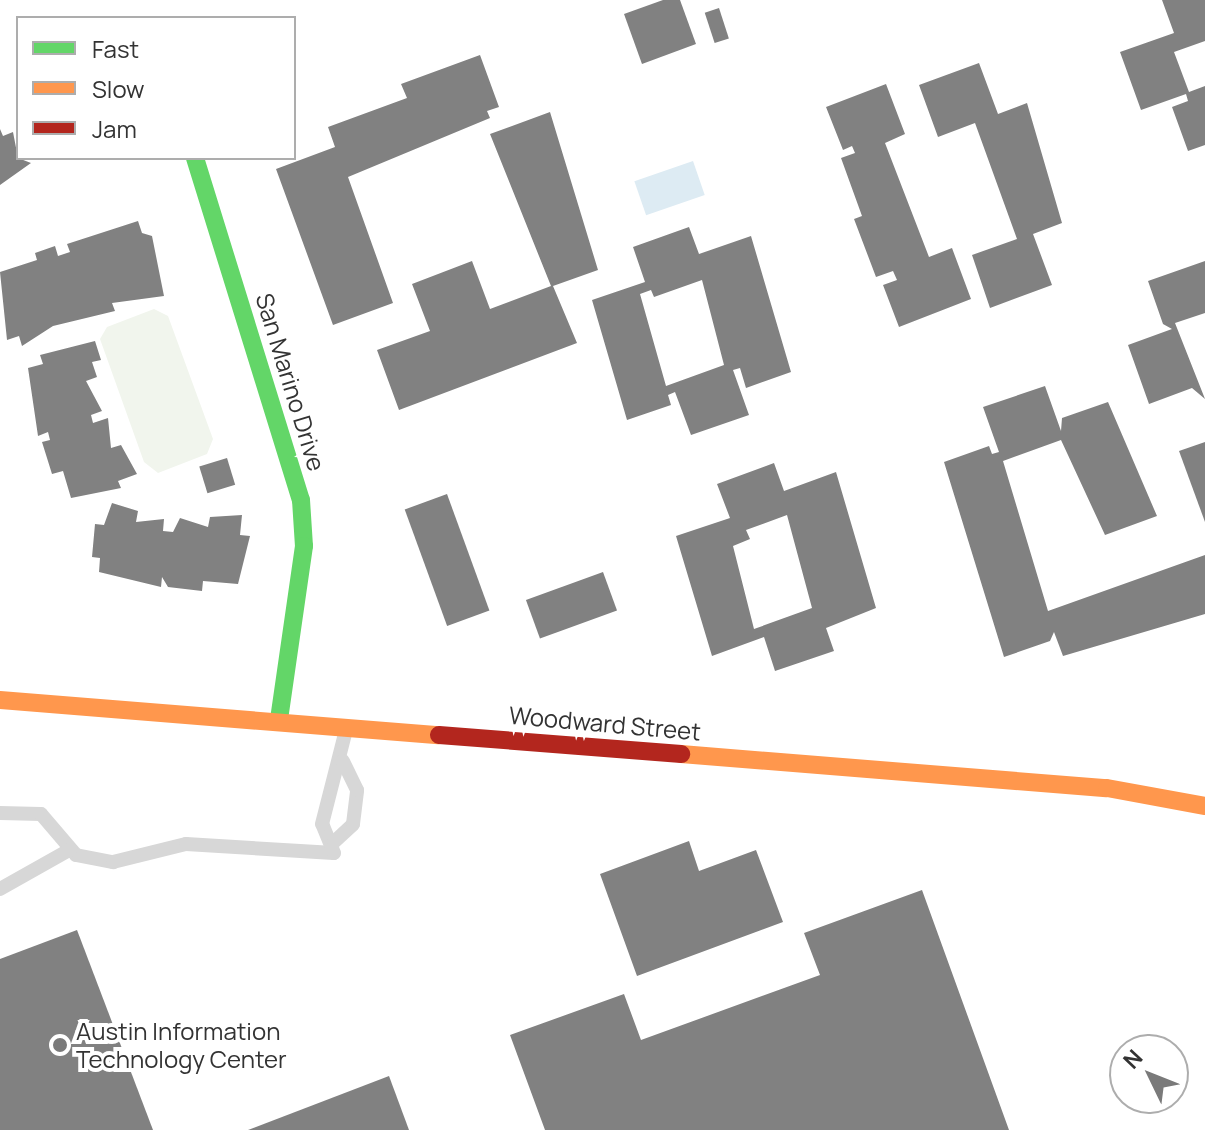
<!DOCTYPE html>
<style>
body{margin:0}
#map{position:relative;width:1205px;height:1130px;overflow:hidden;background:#fff;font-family:Manrope,sans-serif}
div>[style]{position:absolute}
.green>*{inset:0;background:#f1f5ed}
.water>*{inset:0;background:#ddebf3;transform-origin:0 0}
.building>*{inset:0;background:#818181;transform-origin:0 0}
.lane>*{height:14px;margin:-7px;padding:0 7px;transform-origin:7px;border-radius:7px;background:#d7d7d7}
.fast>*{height:18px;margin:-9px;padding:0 9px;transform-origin:9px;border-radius:9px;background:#63d668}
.slow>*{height:18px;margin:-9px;padding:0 9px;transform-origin:9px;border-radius:9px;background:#ff974d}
.jam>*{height:18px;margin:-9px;padding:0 9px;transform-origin:9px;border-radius:9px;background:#b3261e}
.dots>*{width:22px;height:22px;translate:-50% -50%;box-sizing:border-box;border:4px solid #fff;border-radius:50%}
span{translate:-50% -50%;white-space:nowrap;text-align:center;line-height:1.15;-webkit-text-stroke:8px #fff;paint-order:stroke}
.street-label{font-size:24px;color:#333}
.poi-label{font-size:24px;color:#333}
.left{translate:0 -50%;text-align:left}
.legend{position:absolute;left:16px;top:16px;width:280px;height:144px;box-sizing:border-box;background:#fff;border:2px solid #adadad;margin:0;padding:10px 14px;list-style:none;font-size:24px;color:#333}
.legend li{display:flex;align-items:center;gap:16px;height:40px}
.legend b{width:40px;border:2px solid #adadad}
.north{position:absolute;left:1109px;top:1034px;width:80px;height:80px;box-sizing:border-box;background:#fff;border:2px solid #adadad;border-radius:50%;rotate:313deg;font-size:22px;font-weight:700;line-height:32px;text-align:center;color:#333}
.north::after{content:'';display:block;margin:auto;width:28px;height:36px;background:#7a7a7a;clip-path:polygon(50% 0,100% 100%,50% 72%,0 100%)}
</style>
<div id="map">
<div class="green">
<div style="clip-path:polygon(154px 309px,168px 316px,213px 439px,207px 454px,158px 473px,144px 462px,100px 339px,107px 327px)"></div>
</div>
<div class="water">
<div style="left:693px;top:161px;width:36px;height:62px;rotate:71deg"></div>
</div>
<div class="building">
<div style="clip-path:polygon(663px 0,680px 0,696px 44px,642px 64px,624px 14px)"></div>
<div style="clip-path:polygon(1162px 0,1205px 0,1205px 41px,1174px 52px,1189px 92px,1205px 86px,1205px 145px,1188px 151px,1172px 107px,1188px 101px,1186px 94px,1141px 110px,1120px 52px,1174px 33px)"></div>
<div style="left:719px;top:8px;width:32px;height:15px;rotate:72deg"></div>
<div style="clip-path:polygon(480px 55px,499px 107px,487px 111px,490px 118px,348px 177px,393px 303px,333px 325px,276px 169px,335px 147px,328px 127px,407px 98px,401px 84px)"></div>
<div style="clip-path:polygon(979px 63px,998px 114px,1027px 103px,1062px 223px,1033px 234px,1052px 285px,990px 308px,972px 255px,1017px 239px,975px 123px,938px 137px,919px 85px)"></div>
<div style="clip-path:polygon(886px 84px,905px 134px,885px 143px,929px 257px,952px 248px,971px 299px,899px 327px,883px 285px,897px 280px,893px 271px,876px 277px,854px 219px,862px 216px,841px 158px,855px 153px,852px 146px,843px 150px,826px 107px)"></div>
<div style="clip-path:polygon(550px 112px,598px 270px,553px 286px,577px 343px,399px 410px,377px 350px,430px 331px,412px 284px,472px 261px,490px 309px,551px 286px,490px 134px)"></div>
<div style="clip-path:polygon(0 129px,3px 136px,13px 132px,18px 158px,31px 163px,0 185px)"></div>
<div style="clip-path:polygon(138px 221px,142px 233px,152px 236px,164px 296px,112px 303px,115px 311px,53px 326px,22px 346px,19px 336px,7px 340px,0 272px,37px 260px,35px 253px,55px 246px,58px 256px,70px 252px,67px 244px)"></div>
<div style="clip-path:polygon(evenodd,689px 227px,699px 254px,751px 236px,791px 372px,746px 388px,740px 368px,733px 370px,749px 415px,691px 435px,675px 392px,668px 395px,671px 405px,627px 420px,592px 300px,645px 282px,633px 247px,689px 227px,702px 280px,724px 365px,666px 386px,640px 294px,651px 290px,654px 297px,702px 280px)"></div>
<div style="clip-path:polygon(1205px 261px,1205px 313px,1175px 323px,1205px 399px,1192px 388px,1149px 404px,1128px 345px,1172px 329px,1163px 324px,1148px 281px)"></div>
<div style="clip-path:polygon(95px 341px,101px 360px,92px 362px,97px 377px,86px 381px,102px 411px,91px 415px,93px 423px,108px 418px,111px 448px,121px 445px,137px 474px,118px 481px,121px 488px,71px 498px,63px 471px,52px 474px,42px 442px,50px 440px,48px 432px,38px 436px,28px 368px,43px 364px,40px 355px)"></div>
<div style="clip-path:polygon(1045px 386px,1061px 431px,1062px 418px,1108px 402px,1157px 516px,1105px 535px,1061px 440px,1003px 461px,1048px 611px,1205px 555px,1205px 614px,1063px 656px,1054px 632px,1050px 641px,1004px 657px,944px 462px,989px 446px,992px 454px,999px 452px,983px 407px)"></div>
<div style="clip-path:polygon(1205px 442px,1205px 522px,1179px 451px)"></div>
<div style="left:227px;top:458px;width:28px;height:29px;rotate:73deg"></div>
<div style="clip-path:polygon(evenodd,774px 463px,784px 491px,836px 472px,876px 608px,826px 628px,834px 651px,775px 671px,764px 637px,712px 656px,676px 536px,730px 518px,717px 484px,774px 463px,787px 515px,812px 608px,754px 629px,733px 546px,750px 539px,746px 530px,787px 515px)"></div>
<div style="left:447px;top:494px;width:124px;height:45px;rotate:70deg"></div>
<div style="clip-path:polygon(112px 503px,138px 511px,136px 522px,164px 519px,163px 531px,173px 532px,180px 518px,208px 527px,210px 517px,242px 515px,240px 535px,250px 536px,238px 584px,203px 581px,202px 591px,168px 587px,162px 577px,161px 587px,99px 572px,100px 558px,92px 557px,95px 524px,104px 525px)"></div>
<div style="left:603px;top:572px;width:41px;height:82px;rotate:70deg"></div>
<div style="clip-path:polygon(689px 841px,699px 871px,756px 850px,783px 922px,637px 976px,600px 874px)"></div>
<div style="clip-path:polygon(922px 890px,1009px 1130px,545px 1130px,510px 1035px,624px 994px,641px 1040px,820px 975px,804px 933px)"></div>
<div style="clip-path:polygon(77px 930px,153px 1130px,0 1130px,0 959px)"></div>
<div style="clip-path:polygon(389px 1076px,409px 1130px,248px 1130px)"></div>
</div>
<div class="lane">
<div style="left:0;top:813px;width:41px;rotate:1.4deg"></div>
<div style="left:41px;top:814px;width:54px;rotate:49.5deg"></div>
<div style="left:76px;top:855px;width:38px;rotate:11deg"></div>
<div style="left:113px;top:862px;width:75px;rotate:-13.9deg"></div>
<div style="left:186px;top:844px;width:148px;rotate:3.5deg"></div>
<div style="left:334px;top:853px;width:31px;rotate:-112deg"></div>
<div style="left:322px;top:824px;width:97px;rotate:-75.7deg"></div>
<div style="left:334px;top:842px;width:26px;rotate:-43deg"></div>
<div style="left:353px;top:824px;width:34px;rotate:-83deg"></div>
<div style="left:357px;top:790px;width:32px;rotate:-116deg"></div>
<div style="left:0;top:889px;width:81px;rotate:-29.4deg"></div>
</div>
<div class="fast">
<div style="left:195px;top:158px;width:358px;rotate:72.8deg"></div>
<div style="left:301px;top:500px;width:46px;rotate:86.3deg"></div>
<div style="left:304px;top:546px;width:176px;rotate:98.2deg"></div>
</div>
<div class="slow">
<div style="left:0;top:700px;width:440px;rotate:4.6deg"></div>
<div style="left:681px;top:754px;width:427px;rotate:4.6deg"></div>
<div style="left:1107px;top:788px;width:100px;rotate:10.4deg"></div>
</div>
<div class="jam">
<div style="left:439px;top:735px;width:243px;rotate:4.5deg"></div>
</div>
<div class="dots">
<div style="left:60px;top:1045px;background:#7a7a7a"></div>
</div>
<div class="street-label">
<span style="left:291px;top:382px;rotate:73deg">San Marino Drive</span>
<span style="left:605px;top:723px;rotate:5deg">Woodward Street</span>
</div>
<div class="poi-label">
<span class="left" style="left:76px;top:1045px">Austin Information<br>Technology Center</span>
</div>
<ul class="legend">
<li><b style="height:10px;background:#63d668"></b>Fast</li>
<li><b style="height:10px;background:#ff974d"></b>Slow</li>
<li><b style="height:10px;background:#b3261e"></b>Jam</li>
</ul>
<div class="north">N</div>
</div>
